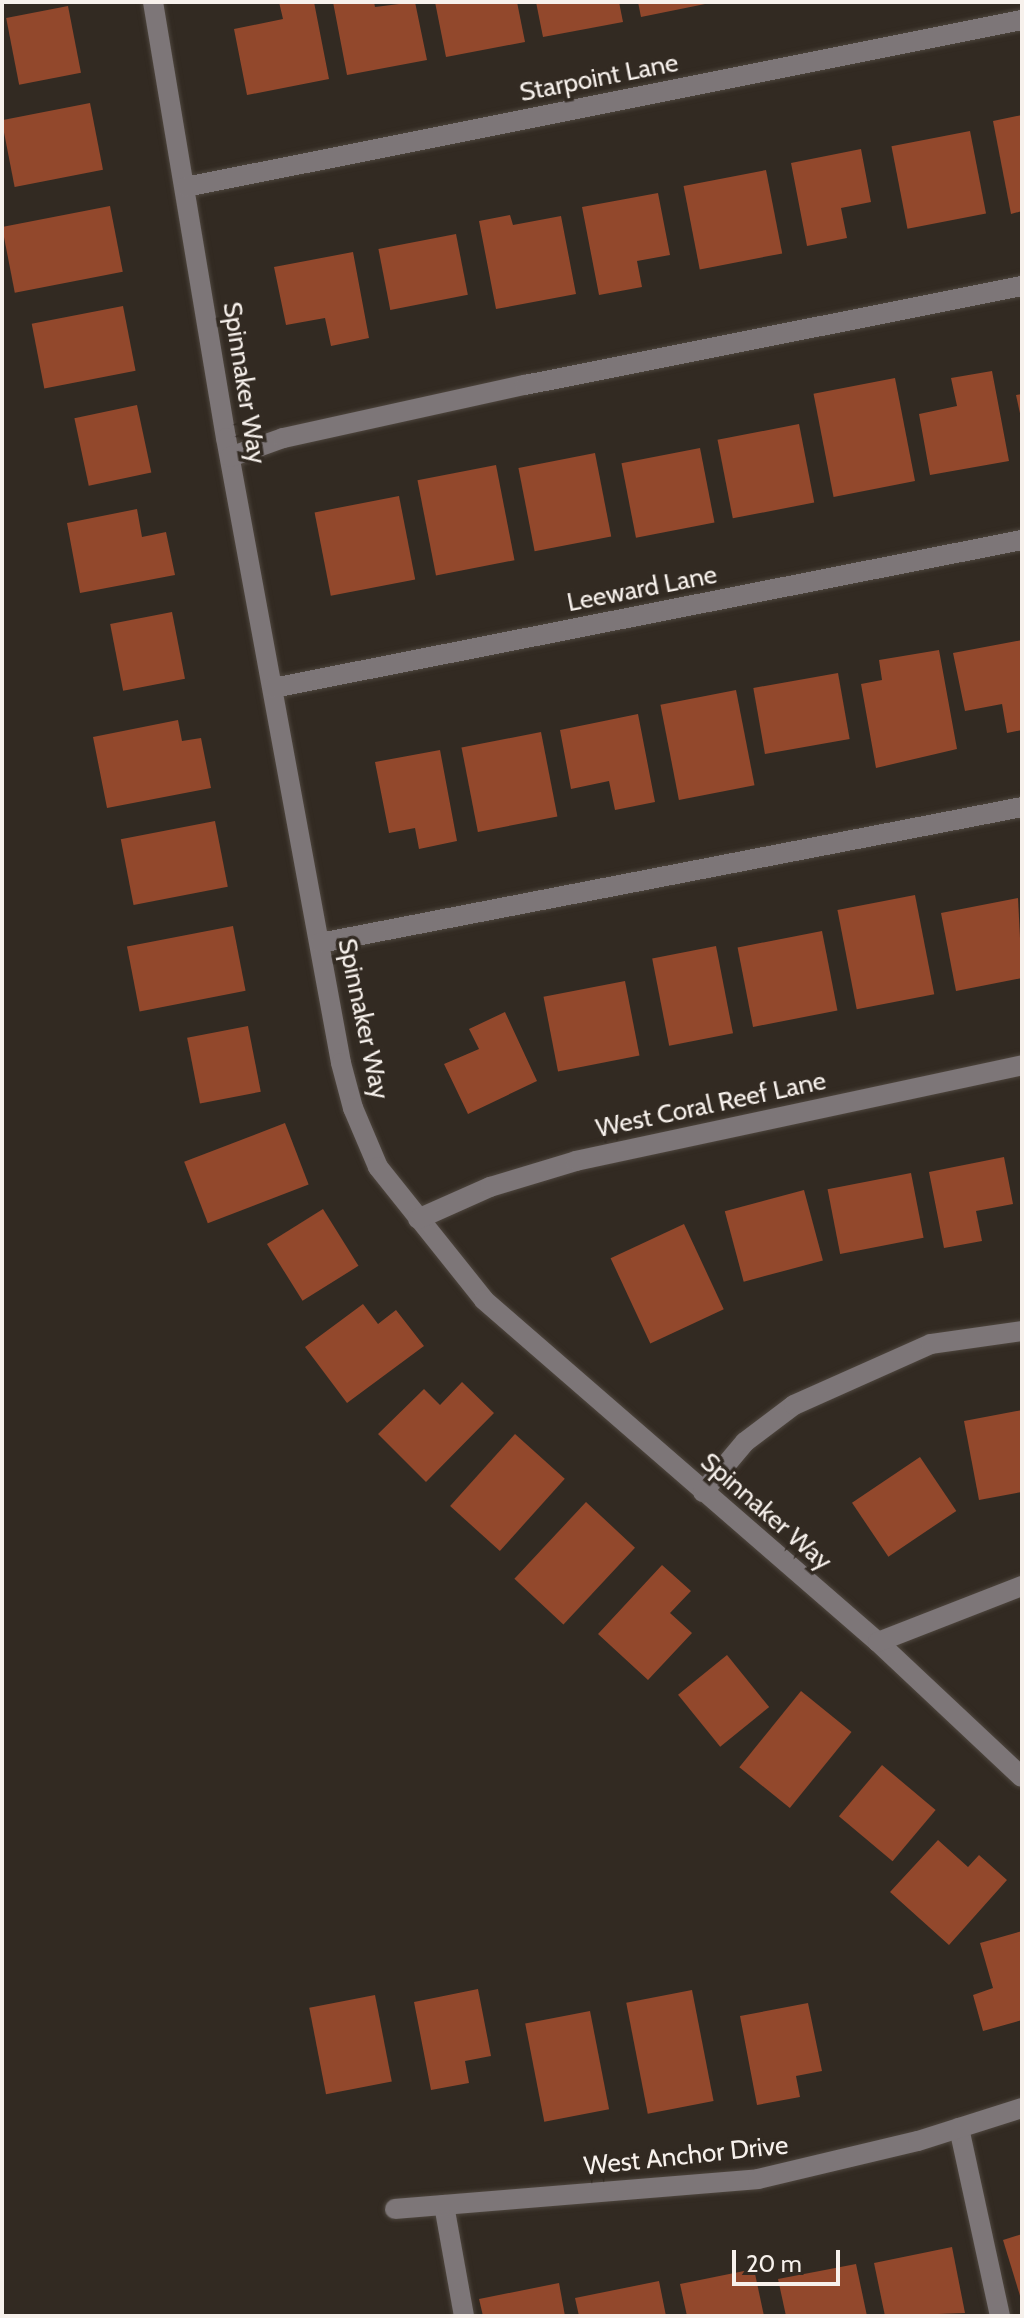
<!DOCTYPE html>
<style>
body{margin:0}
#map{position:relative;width:1024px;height:2318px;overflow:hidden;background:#322a22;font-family:Cabin,sans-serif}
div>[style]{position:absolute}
.building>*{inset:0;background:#92482c;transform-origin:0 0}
.roads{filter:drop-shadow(0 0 2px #4e463e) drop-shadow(0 0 2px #4e463e)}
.minor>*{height:20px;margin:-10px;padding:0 10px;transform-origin:10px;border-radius:10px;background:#7d7678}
span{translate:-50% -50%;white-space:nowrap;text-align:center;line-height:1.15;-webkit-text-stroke:7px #322a22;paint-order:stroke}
.street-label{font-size:26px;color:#f7f1ec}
.frame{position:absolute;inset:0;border:4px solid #f7f1ec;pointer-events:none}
.scale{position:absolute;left:732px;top:2250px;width:108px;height:36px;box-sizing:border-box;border:4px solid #f7f1ec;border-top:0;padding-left:10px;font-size:24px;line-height:28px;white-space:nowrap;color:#f7f1ec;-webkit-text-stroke:6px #322a22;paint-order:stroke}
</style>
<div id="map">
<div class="building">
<div style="clip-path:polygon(279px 2px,314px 2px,329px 79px,247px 95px,234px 29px,283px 19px)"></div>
<div style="clip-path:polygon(333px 2px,374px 2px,375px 7px,415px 2px,427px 60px,347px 75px)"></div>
<div style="clip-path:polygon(435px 2px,517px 2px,525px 42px,446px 57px)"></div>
<div style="clip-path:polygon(536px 2px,619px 2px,623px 22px,543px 37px)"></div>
<div style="clip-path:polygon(638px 2px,710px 2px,710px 3px,641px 17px)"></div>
<div style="left:68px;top:6px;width:68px;height:63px;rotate:79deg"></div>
<div style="left:90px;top:103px;width:68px;height:90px;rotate:79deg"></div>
<div style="clip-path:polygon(1022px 115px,1022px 211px,1011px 214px,993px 121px)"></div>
<div style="left:970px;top:131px;width:84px;height:80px;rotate:79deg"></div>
<div style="clip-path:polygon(861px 149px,871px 202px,841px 208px,847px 238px,807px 246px,791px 163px)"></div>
<div style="left:766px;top:170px;width:85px;height:84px;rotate:79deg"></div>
<div style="clip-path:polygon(658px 193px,670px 255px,637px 261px,642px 287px,599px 295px,582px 207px)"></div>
<div style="left:110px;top:206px;width:67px;height:110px;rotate:79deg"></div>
<div style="clip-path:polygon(510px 215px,513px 225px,561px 216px,576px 294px,496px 309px,479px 221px)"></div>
<div style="left:456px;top:234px;width:62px;height:79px;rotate:79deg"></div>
<div style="clip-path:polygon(353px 252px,369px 338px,331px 346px,325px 318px,286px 325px,274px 267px)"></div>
<div style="left:123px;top:306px;width:66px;height:93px;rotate:79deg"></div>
<div style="clip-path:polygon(992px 371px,1009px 461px,930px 475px,919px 414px,957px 406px,951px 378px)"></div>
<div style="left:895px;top:378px;width:105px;height:83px;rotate:79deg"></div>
<div style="clip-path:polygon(1022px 394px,1022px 418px,1021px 418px,1016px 395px)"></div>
<div style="left:137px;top:405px;width:69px;height:64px;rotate:78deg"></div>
<div style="left:799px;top:424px;width:80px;height:83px;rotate:79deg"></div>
<div style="left:700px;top:448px;width:76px;height:80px;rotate:79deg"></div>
<div style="left:595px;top:453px;width:85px;height:78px;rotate:79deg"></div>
<div style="left:496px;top:465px;width:97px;height:80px;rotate:79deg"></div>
<div style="left:399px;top:496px;width:85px;height:86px;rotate:79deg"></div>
<div style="clip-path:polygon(137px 509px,142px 537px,166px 532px,175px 575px,80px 593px,67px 523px)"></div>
<div style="left:172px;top:612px;width:68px;height:63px;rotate:79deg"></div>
<div style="clip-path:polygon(1022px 640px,1022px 730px,1007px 733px,1002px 704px,965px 711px,953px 653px)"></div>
<div style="clip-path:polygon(939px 650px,957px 749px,876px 768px,861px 684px,882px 680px,879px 660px)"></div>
<div style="left:838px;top:673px;width:67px;height:86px;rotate:80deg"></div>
<div style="left:736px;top:690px;width:97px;height:77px;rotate:79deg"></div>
<div style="clip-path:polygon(638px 714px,655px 802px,615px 810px,609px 781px,571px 789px,560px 730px)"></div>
<div style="clip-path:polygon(178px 720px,182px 741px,201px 738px,211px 788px,107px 808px,93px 737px)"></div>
<div style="left:541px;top:732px;width:86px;height:81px;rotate:79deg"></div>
<div style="clip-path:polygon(440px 750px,457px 841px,419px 849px,415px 828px,389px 833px,375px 762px)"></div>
<div style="left:215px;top:821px;width:67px;height:96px;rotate:79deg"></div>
<div style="left:915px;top:895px;width:101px;height:79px;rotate:79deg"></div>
<div style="clip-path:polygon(1018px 898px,1022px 978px,956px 991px,941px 913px)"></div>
<div style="left:233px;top:926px;width:66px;height:108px;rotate:79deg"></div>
<div style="left:822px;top:931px;width:81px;height:86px;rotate:79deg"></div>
<div style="left:716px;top:946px;width:89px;height:65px;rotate:79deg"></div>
<div style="left:625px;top:981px;width:76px;height:83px;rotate:79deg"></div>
<div style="clip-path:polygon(505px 1012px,537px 1081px,468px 1114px,444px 1064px,479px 1049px,469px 1029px)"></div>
<div style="left:248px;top:1026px;width:67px;height:62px;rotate:79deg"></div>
<div style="left:285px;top:1123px;width:66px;height:108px;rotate:69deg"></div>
<div style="clip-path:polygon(1004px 1157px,1013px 1204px,976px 1211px,982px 1241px,944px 1248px,929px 1172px)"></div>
<div style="left:911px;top:1173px;width:66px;height:85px;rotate:79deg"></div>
<div style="left:804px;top:1190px;width:73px;height:82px;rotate:75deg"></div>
<div style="left:323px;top:1209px;width:67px;height:66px;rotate:58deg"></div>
<div style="left:684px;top:1224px;width:94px;height:81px;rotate:65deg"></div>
<div style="clip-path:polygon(363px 1304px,378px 1324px,396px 1310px,424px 1346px,347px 1403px,305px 1347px)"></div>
<div style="clip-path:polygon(462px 1382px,494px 1413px,426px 1482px,378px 1434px,424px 1389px,440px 1405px)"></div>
<div style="clip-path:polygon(1022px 1410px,1022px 1492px,979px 1500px,964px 1421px)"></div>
<div style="left:515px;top:1434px;width:67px;height:97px;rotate:42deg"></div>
<div style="left:920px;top:1457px;width:65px;height:82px;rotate:56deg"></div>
<div style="left:586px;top:1502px;width:67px;height:105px;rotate:43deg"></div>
<div style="clip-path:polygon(662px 1565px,691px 1591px,670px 1613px,692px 1633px,648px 1680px,598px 1634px)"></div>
<div style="left:727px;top:1655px;width:67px;height:63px;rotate:51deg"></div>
<div style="left:801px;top:1691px;width:65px;height:98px;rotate:39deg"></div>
<div style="left:882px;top:1765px;width:70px;height:67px;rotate:40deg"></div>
<div style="clip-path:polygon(938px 1840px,968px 1867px,979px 1855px,1007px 1880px,949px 1945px,890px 1892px)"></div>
<div style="clip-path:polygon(1022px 1931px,1022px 2020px,983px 2031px,973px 1995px,993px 1988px,980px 1943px)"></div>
<div style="clip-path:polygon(478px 1989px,491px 2056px,465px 2061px,469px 2083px,431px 2090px,414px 2002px)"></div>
<div style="left:692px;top:1990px;width:113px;height:67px;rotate:79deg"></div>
<div style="left:375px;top:1995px;width:88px;height:67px;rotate:79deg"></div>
<div style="clip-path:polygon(808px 2003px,822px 2071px,796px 2076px,800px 2097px,757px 2105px,740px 2016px)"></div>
<div style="left:590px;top:2011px;width:100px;height:66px;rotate:79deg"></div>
<div style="clip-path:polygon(1022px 2234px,1022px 2299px,1021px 2299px,1003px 2240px)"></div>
<div style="clip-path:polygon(952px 2247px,965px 2313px,885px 2316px,874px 2263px)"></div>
<div style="clip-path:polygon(856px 2264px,867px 2316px,786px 2316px,778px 2279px)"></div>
<div style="clip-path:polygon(754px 2269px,764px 2316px,687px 2316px,680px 2284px)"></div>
<div style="clip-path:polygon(659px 2281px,666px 2316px,579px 2316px,575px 2298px)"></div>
<div style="clip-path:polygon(559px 2283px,565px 2316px,483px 2316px,479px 2299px)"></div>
</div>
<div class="roads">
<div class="minor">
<div style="left:153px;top:2px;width:442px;rotate:80.5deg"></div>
<div style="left:226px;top:438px;width:635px;rotate:79.57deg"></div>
<div style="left:341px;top:1063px;width:47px;rotate:75.1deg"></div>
<div style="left:353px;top:1108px;width:64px;rotate:67deg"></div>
<div style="left:378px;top:1167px;width:170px;rotate:51.4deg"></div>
<div style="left:484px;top:1300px;width:522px;rotate:40.96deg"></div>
<div style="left:878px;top:1642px;width:197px;rotate:43.2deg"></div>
<div style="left:186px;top:187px;width:853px;rotate:-11.3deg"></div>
<div style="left:230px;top:457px;width:56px;rotate:-19.7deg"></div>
<div style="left:283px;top:438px;width:248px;rotate:-12.4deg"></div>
<div style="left:525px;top:385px;width:507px;rotate:-11.27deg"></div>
<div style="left:273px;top:688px;width:763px;rotate:-11.18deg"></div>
<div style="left:320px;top:943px;width:715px;rotate:-10.96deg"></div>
<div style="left:418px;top:1219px;width:79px;rotate:-24deg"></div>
<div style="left:490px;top:1187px;width:90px;rotate:-16.8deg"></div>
<div style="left:576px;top:1161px;width:456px;rotate:-12.1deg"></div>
<div style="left:703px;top:1492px;width:65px;rotate:-50deg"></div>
<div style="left:745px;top:1442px;width:61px;rotate:-37.1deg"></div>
<div style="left:794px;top:1405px;width:150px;rotate:-24deg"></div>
<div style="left:931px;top:1344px;width:92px;rotate:-8.1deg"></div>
<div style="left:878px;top:1642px;width:155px;rotate:-21.3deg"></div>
<div style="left:959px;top:2128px;width:192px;rotate:77.7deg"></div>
<div style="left:444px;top:2205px;width:113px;rotate:79.8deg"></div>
<div style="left:395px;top:2209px;width:364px;rotate:-4.7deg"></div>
<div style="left:758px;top:2179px;width:164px;rotate:-13.4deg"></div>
<div style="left:918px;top:2141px;width:109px;rotate:-17.6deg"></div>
</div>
</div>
<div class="street-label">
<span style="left:599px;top:78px;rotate:-11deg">Starpoint Lane</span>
<span style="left:244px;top:383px;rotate:81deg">Spinnaker Way</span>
<span style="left:642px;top:589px;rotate:-11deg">Leeward Lane</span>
<span style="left:363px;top:1019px;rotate:78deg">Spinnaker Way</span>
<span style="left:711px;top:1105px;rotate:-12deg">West Coral Reef Lane</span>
<span style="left:766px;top:1512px;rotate:41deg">Spinnaker Way</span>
<span style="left:686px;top:2156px;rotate:-6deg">West Anchor Drive</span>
</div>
<div class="frame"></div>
<div class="scale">20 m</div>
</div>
